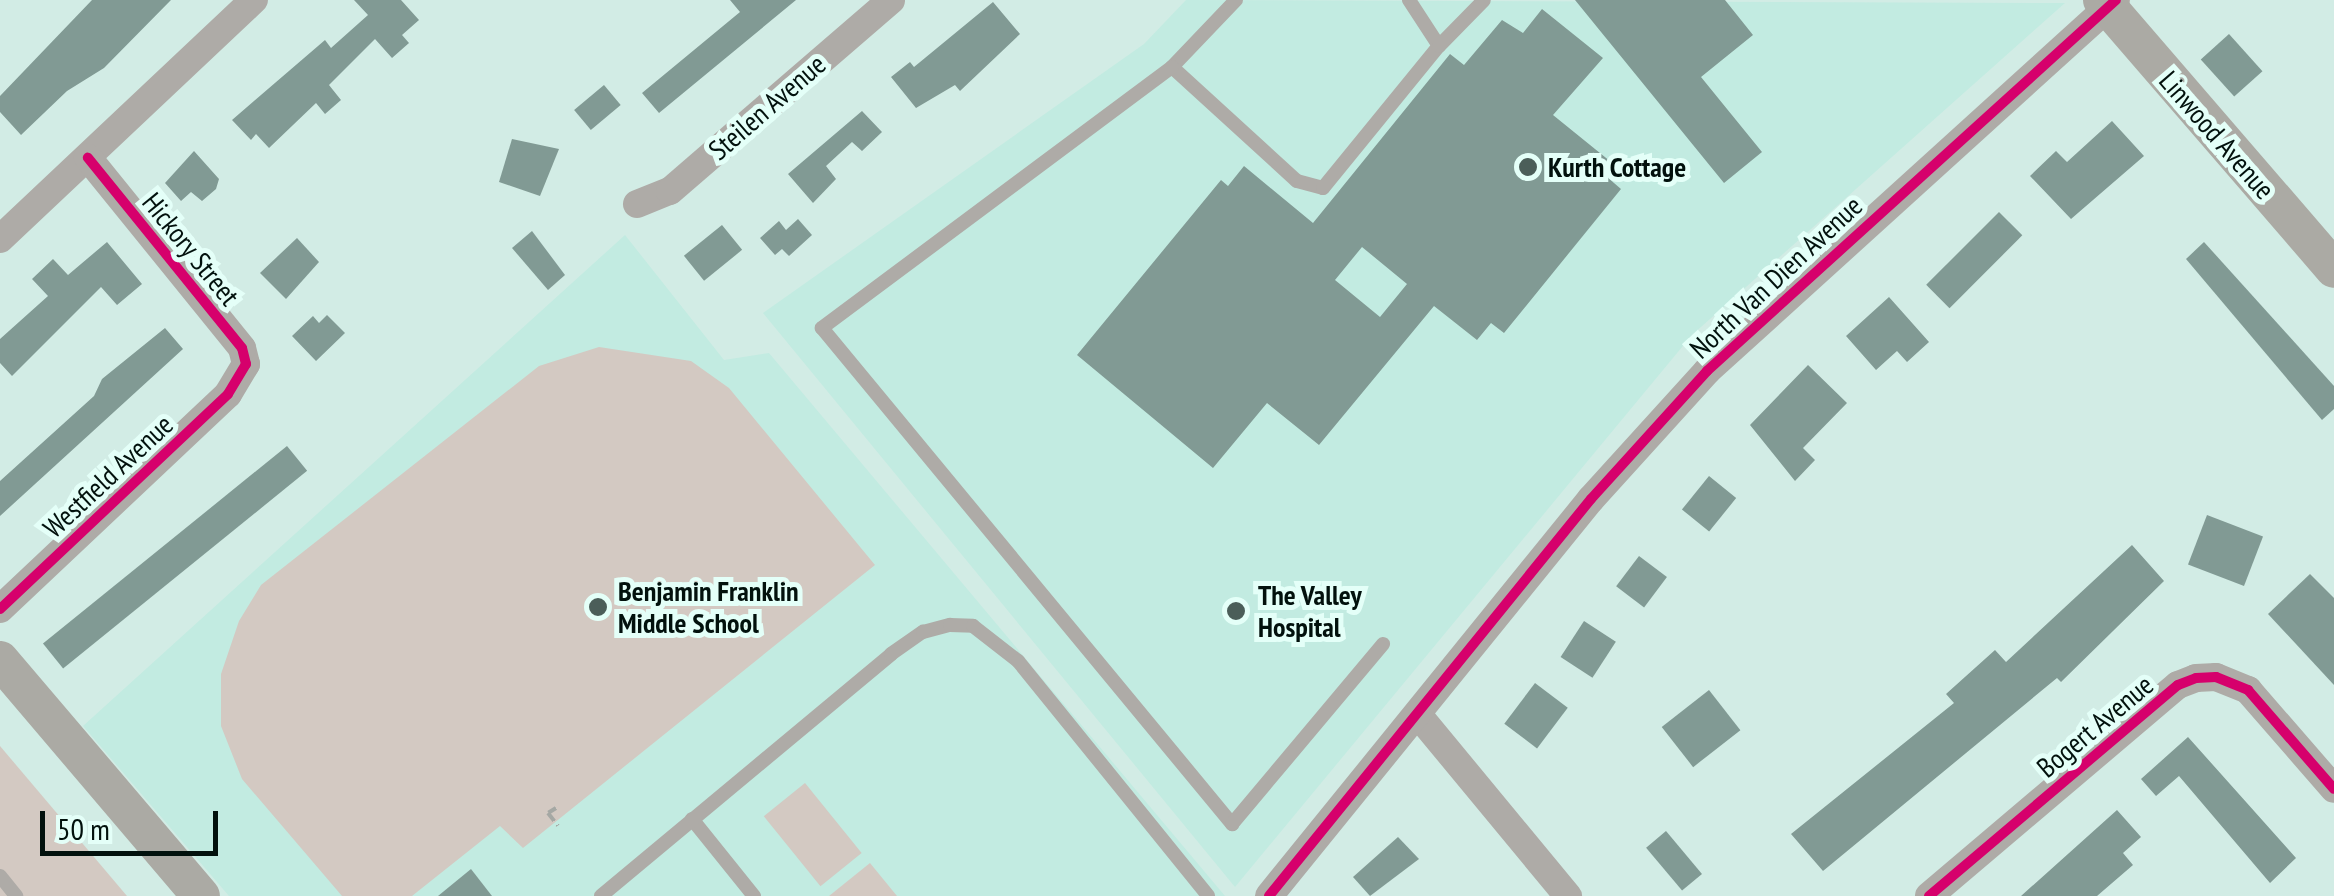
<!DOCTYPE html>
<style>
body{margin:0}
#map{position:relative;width:2334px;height:896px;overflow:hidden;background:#d2ece5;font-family:"PT Sans Narrow",sans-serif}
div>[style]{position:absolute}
.built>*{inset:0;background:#c2ebe1}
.green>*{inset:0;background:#d3c9c2;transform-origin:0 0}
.building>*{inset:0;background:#819a94;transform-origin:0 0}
.path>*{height:4px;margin-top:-2px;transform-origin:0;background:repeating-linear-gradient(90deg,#a5a8a4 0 10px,transparent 0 15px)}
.lane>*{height:14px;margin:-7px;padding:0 7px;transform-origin:7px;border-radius:7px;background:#aeaba7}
.street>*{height:28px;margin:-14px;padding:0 14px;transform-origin:14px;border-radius:14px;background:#aeaba7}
.secondary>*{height:38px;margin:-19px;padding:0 19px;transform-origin:19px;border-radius:19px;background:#abaaa4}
.cycleway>*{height:10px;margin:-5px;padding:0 5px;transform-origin:5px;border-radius:5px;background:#d6006c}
.dots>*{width:28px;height:28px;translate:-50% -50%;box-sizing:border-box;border:5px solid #e4fff8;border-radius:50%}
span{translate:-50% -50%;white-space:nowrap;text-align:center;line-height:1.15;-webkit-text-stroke:10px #e4fff8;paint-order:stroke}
.street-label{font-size:28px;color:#02110d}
.poi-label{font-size:28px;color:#02110d;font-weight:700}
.left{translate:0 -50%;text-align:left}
.scale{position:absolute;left:40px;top:811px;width:178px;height:45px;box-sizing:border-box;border:5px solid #02110d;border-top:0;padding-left:12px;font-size:30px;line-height:35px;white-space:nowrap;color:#02110d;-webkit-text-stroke:8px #e4fff8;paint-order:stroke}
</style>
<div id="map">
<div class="built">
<div style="clip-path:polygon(1186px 0,2065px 3px,1692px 335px,1235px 887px,763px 313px,1144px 44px)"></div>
<div style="clip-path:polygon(625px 235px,724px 360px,769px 353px,1225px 896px,229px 896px,83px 726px)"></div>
</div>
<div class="green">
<div style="clip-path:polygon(599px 347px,691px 361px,729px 388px,875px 565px,523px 848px,500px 826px,412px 896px,342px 896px,242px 779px,221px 726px,221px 674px,239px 621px,261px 585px,539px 366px)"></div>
<div style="clip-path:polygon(0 746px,127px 896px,0 896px)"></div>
<div style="left:805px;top:783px;width:90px;height:53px;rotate:51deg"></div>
<div style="clip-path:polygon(870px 863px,897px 896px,829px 896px)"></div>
</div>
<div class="building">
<div style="clip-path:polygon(92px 0,171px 0,104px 68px,67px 91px,21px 135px,0 112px,0 96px)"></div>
<div style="clip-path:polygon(354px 0,401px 0,419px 20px,402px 35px,409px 43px,392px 58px,375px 39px,329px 85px,341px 100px,325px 114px,316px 103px,269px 148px,256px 134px,251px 140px,232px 120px,325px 40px,331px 48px,368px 15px)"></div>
<div style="clip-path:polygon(730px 0,796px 0,659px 113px,642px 93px,740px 12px)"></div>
<div style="clip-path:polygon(1575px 0,1725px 0,1753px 35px,1701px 77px,1762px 152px,1724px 183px)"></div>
<div style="clip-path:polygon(993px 2px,1020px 34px,960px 91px,955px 85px,916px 108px,891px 77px,910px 62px,914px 67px)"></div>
<div style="clip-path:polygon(evenodd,1542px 9px,1603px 58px,1553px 115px,1616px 166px,1607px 177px,1621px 189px,1504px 333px,1491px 323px,1477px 340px,1434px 306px,1319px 445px,1267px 403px,1213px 468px,1077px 355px,1221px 180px,1228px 186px,1244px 166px,1313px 223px,1450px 54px,1464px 65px,1502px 20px,1523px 33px,1542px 9px,1362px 247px,1407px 284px,1380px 317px,1335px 280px,1362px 247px)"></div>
<div style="left:2229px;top:34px;width:50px;height:38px;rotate:48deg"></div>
<div style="left:604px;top:85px;width:26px;height:39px;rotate:50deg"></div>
<div style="clip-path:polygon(862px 111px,882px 132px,862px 151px,852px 142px,826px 166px,836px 179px,813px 203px,788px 174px)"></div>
<div style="clip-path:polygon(2112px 121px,2144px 156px,2071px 219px,2030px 176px,2056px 151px,2067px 162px)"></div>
<div style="clip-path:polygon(512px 139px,559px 149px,540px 196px,499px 182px)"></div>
<div style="clip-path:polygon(194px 151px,219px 179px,216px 189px,202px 201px,191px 192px,181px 201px,165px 183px)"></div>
<div style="left:1999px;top:212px;width:33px;height:103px;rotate:45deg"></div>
<div style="clip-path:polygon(798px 219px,812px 235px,789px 256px,782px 249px,775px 255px,760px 238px,779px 221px,786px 230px)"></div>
<div style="left:722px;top:225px;width:32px;height:49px;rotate:51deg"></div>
<div style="clip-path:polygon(532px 231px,565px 275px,548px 290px,512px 248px)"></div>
<div style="clip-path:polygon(297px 238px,319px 262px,286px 299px,260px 273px)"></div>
<div style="clip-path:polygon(107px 242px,142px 284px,117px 305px,101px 287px,12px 376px,0 363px,0 339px,48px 296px,32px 279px,53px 259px,68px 275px)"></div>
<div style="clip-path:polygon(2204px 242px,2334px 386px,2334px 409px,2322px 420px,2186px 259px)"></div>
<div style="clip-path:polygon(1889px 297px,1929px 342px,1907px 362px,1897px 351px,1876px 370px,1846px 336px)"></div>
<div style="clip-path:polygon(327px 315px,345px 333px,316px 361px,292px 336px,313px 316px,319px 323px)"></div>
<div style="clip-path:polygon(165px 328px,183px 349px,0 516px,0 481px,94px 396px,102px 379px)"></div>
<div style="clip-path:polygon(1808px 365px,1847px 403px,1803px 448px,1815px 460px,1795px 481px,1750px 425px)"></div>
<div style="left:287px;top:446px;width:32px;height:314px;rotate:51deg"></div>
<div style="left:1709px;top:476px;width:35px;height:43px;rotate:39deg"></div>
<div style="left:2207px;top:515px;width:60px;height:53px;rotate:21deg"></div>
<div style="clip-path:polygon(2132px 545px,2164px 581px,2061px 682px,2057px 678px,1823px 871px,1791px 834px,1954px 703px,1946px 694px,1995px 650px,2006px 662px)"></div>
<div style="left:1639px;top:556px;width:35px;height:38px;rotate:37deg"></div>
<div style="clip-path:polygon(2310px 574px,2334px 598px,2334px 685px,2268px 614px)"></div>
<div style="left:1584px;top:621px;width:38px;height:43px;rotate:33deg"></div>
<div style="left:1535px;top:683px;width:41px;height:51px;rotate:37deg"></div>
<div style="left:1709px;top:690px;width:51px;height:60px;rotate:52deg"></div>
<div style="clip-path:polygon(2188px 737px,2296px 858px,2270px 883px,2179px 776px,2156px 796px,2141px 779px)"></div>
<div style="clip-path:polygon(2117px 810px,2141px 837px,2123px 853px,2133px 865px,2097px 896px,2021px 896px)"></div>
<div style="left:1666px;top:831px;width:56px;height:26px;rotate:50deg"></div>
<div style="clip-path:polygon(1398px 837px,1419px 859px,1370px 896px,1353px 877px)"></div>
<div style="clip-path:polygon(471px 869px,492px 896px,438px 896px)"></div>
</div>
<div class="path">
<div style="left:556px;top:808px;width:9px;rotate:148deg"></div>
<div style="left:548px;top:813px;width:16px;rotate:52deg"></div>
</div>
<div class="lane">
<div style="left:1236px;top:0;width:93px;rotate:133.7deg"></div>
<div style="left:1172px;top:67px;width:169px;rotate:42.4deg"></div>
<div style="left:1297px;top:181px;width:27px;rotate:15deg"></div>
<div style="left:1323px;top:188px;width:183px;rotate:-50.8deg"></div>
<div style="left:1439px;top:46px;width:55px;rotate:-123.1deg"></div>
<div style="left:1439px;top:46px;width:64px;rotate:-45.6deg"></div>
<div style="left:1172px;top:67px;width:437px;rotate:143.3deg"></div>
<div style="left:822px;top:328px;width:644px;rotate:50.42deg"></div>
<div style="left:1232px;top:824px;width:235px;rotate:-50deg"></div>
<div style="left:692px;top:819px;width:99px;rotate:51.2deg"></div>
<div style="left:0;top:876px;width:26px;rotate:51deg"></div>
<div style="left:601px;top:896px;width:378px;rotate:-39.8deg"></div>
<div style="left:891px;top:654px;width:39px;rotate:-35deg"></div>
<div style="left:923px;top:632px;width:28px;rotate:-15deg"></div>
<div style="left:950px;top:625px;width:23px;rotate:2deg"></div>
<div style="left:973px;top:626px;width:57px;rotate:37.9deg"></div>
<div style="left:1018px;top:661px;width:302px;rotate:51deg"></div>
</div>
<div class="street">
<div style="left:637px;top:204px;width:35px;rotate:-22deg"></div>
<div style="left:670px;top:191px;width:292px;rotate:-40.8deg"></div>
<div style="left:0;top:239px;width:349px;rotate:-43.3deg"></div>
<div style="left:0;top:609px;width:313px;rotate:-43.3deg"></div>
<div style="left:228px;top:394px;width:35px;rotate:-59deg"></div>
<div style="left:246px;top:364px;width:16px;rotate:-104deg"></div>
<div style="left:242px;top:348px;width:245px;rotate:-129deg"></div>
<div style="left:1419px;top:716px;width:234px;rotate:50.4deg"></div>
<div style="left:1269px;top:896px;width:511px;rotate:-50.96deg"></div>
<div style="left:1591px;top:499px;width:173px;rotate:-47.8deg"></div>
<div style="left:1707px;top:371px;width:552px;rotate:-42.21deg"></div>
<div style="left:1929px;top:896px;width:326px;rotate:-40.3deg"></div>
<div style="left:2178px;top:685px;width:19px;rotate:-21deg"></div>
<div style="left:2196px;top:678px;width:20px;rotate:-3deg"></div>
<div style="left:2216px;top:677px;width:35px;rotate:22deg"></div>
<div style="left:2248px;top:690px;width:131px;rotate:49deg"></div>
</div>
<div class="secondary">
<div style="left:2102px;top:0;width:355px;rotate:49.2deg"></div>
<div style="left:0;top:660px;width:310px;rotate:49.6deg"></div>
</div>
<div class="cycleway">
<div style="left:0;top:609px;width:313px;rotate:-43.3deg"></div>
<div style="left:228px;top:394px;width:35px;rotate:-59deg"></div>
<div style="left:246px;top:364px;width:16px;rotate:-104deg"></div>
<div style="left:242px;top:348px;width:245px;rotate:-129deg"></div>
<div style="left:1269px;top:896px;width:511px;rotate:-50.96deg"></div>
<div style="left:1591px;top:499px;width:173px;rotate:-47.8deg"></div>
<div style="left:1707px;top:371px;width:552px;rotate:-42.21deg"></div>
<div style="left:1929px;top:896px;width:326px;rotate:-40.3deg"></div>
<div style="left:2178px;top:685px;width:19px;rotate:-21deg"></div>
<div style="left:2196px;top:678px;width:20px;rotate:-3deg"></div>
<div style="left:2216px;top:677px;width:35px;rotate:22deg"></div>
<div style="left:2248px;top:690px;width:131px;rotate:49deg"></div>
</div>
<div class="dots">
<div style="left:1528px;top:167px;background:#4b5e59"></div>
<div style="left:598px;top:607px;background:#4b5e59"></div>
<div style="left:1236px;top:611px;background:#4b5e59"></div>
</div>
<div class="street-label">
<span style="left:767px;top:107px;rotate:-41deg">Steilen Avenue</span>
<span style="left:2217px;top:135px;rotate:49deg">Linwood Avenue</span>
<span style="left:191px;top:249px;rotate:51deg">Hickory Street</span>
<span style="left:1776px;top:277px;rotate:-43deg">North Van Dien Avenue</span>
<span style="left:108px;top:476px;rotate:-43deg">Westfield Avenue</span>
<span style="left:2095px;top:726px;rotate:-40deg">Bogert Avenue</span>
</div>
<div class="poi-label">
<span class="left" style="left:1548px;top:167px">Kurth Cottage</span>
<span class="left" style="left:618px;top:607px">Benjamin Franklin<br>Middle School</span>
<span class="left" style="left:1258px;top:611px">The Valley<br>Hospital</span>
</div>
<div class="scale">50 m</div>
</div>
